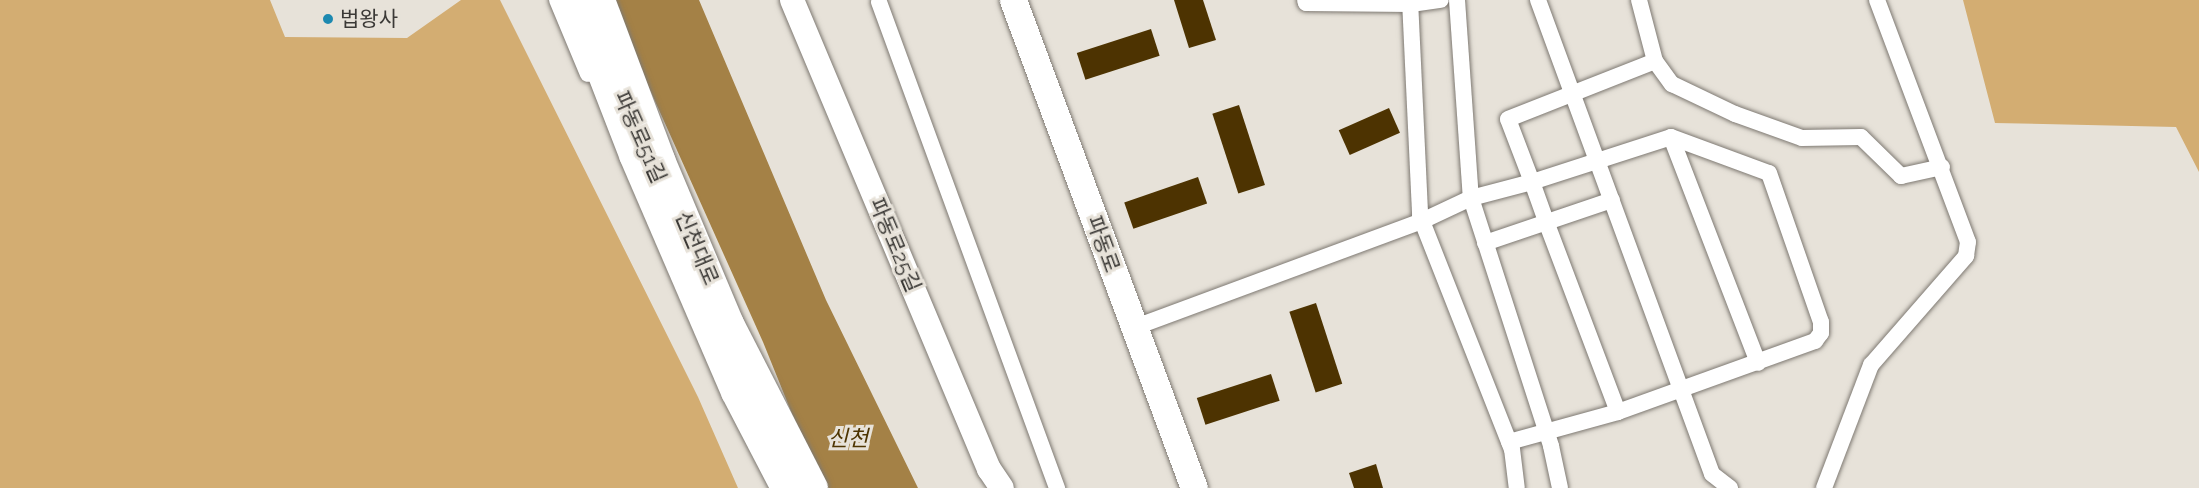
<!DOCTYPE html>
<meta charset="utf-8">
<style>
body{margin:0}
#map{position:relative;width:2199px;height:488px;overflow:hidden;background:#e7e2d9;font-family:Raleway,"Noto Sans KR",sans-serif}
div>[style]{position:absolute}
.forest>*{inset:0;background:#d3ad72}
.water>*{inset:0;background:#a48146}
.building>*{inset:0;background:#4d3301;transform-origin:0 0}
.roads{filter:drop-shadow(0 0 2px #7e7972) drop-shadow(0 0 2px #7e7972)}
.street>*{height:16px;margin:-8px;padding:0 8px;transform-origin:8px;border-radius:8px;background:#fff}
.secondary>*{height:24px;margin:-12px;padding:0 12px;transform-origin:12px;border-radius:12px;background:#fff}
.primary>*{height:27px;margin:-13.5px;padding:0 13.5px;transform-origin:13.5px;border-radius:13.5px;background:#fff}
.highway>*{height:30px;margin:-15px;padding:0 15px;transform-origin:15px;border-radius:15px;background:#fff}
.dots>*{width:16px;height:16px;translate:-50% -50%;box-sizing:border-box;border:3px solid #e7e2d9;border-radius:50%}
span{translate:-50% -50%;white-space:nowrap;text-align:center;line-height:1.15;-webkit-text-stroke:6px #e7e2d9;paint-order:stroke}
.poi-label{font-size:21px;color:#3b3936}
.left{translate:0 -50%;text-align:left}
.street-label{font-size:21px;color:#3b3936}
.water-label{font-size:22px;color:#4e3502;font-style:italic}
</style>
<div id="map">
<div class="forest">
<div style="clip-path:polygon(0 0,270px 0,285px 37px,407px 38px,461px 0,500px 0,698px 397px,738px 488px,0 488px)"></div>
<div style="clip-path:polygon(1963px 0,2199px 0,2199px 172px,2176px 127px,1995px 123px)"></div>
</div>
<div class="water">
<div style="clip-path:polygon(615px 0,699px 0,826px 300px,918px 488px,822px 488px,763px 342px,633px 52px)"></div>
</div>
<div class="building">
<div style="clip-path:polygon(1174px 0,1203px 0,1216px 40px,1189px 48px)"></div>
<div style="left:1151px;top:29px;width:28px;height:78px;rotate:72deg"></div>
<div style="left:1239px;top:105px;width:84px;height:28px;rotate:72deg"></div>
<div style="left:1389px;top:108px;width:27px;height:55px;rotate:66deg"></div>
<div style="left:1198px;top:177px;width:28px;height:78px;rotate:71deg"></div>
<div style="left:1316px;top:303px;width:85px;height:28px;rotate:72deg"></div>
<div style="left:1271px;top:374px;width:28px;height:78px;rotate:72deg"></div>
<div style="clip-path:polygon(1376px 464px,1383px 488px,1354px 488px,1349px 473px)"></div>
</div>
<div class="roads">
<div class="street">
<div style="left:557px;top:0;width:80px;rotate:67.3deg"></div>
<div style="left:1305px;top:0;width:3px;rotate:72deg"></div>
<div style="left:1306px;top:3px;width:105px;rotate:0.5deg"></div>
<div style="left:1411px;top:4px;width:30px;rotate:-8deg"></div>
<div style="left:1410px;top:0;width:216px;rotate:87.3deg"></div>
<div style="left:1420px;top:216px;width:251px;rotate:68.5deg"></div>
<div style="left:1512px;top:449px;width:39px;rotate:83deg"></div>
<div style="left:1457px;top:0;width:198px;rotate:86deg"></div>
<div style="left:1471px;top:198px;width:261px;rotate:72.1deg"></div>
<div style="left:1551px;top:446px;width:43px;rotate:77.9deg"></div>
<div style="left:1538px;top:0;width:505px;rotate:69.84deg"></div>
<div style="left:1712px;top:474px;width:23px;rotate:38deg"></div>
<div style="left:1639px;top:0;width:63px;rotate:75.3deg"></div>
<div style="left:879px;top:2px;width:518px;rotate:69.88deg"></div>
<div style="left:1671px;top:137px;width:242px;rotate:68.9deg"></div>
<div style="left:1485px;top:243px;width:134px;rotate:-18.7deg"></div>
<div style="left:1133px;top:328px;width:308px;rotate:-20.3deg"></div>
<div style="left:1422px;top:221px;width:54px;rotate:-25.1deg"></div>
<div style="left:1471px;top:198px;width:63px;rotate:-14.7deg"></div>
<div style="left:1532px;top:182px;width:146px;rotate:-17.9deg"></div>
<div style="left:1671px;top:137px;width:104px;rotate:20.2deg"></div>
<div style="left:1769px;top:173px;width:158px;rotate:70.8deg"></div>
<div style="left:1821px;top:322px;width:11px;rotate:90deg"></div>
<div style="left:1821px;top:333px;width:10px;rotate:127deg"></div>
<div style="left:1815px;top:341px;width:209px;rotate:160.2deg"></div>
<div style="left:1618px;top:412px;width:204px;rotate:-110.7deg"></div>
<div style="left:1546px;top:221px;width:41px;rotate:-109.7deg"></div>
<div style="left:1532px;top:182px;width:67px;rotate:-110.9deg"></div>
<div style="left:1508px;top:119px;width:158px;rotate:-21.5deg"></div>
<div style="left:1655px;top:61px;width:29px;rotate:54deg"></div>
<div style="left:1672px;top:84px;width:70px;rotate:25.5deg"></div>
<div style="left:1735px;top:114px;width:71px;rotate:19.7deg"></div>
<div style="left:1802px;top:138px;width:59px;rotate:-1deg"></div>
<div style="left:1861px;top:137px;width:56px;rotate:44.3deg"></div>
<div style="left:1901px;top:176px;width:42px;rotate:-12.4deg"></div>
<div style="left:1509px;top:442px;width:113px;rotate:-15.4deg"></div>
<div style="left:1824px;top:488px;width:132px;rotate:-69.1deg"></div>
<div style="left:1871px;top:365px;width:145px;rotate:-48.9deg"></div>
<div style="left:1966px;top:256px;width:14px;rotate:-82deg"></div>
<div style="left:1968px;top:242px;width:259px;rotate:-110.6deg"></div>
</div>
<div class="secondary">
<div style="left:792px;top:0;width:509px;rotate:67.22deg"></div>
<div style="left:989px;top:469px;width:23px;rotate:56deg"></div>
</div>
<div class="primary">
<div style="left:1013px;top:0;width:520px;rotate:69.65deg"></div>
</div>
<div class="highway">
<div style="left:574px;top:0;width:166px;rotate:68.8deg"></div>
<div style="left:634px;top:155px;width:258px;rotate:66.7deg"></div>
<div style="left:736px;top:392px;width:108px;rotate:62.5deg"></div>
<div style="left:600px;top:0;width:171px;rotate:69.4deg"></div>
<div style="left:660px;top:160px;width:178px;rotate:67.2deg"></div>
<div style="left:729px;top:324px;width:184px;rotate:62.9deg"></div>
</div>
</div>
<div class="dots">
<div style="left:328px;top:19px;background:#1d89b0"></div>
</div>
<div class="poi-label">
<span class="left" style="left:340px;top:19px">법왕사</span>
</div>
<div class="street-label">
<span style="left:640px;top:137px;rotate:66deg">파동로51길</span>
<span style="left:1103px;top:244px;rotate:70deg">파동로</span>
<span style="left:895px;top:245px;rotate:67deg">파동로25길</span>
<span style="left:697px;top:248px;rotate:67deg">신천대로</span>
</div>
<div class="water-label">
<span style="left:848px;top:439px">신천</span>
</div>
</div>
